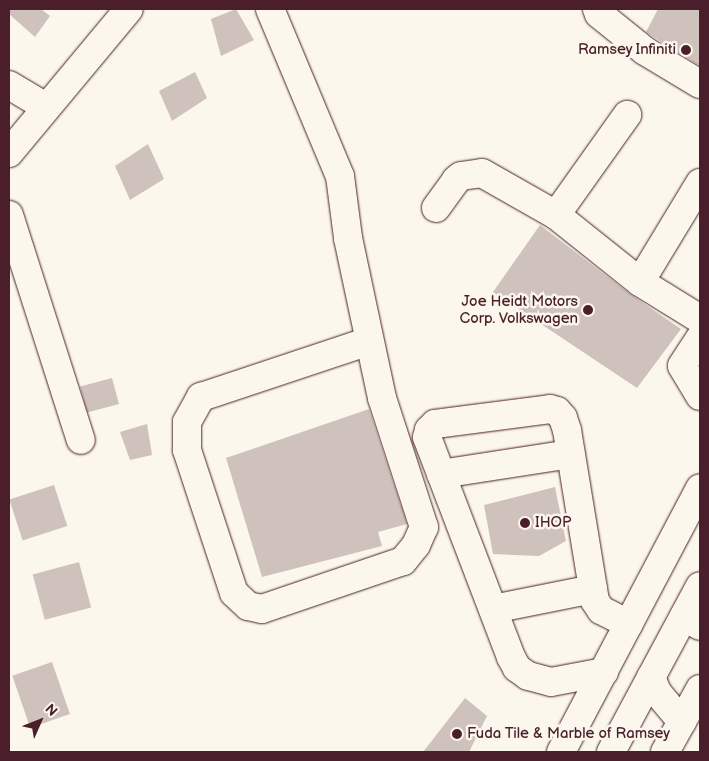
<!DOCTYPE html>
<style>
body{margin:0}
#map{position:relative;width:709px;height:761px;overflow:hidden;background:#fbf7ec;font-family:"Balsamiq Sans",sans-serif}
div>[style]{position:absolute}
.building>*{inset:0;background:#cfc2bc;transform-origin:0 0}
.roads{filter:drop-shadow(0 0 1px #4a1f2b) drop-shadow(0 0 1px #4a1f2b)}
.minor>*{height:28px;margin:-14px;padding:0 14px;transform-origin:14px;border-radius:14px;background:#fbf7ec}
.highway>*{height:28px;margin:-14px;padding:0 14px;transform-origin:14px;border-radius:14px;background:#fbf7ec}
.dots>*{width:14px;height:14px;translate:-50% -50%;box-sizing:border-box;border:2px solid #fbf7ec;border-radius:50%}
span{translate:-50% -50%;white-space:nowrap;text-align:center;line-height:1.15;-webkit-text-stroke:5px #fbf7ec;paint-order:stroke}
.poi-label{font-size:15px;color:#4a1f2b}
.right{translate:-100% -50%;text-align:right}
.left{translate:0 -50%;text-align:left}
.frame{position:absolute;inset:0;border:10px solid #4a1f2b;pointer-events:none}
.north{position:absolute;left:15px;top:696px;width:50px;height:50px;-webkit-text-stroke:4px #fbf7ec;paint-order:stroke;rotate:46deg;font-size:14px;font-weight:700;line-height:20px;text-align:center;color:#4a1f2b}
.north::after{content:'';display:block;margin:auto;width:18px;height:22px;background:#4a1f2b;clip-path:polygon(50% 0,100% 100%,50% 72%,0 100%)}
</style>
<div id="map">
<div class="building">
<div style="clip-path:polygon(9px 9px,41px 9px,50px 16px,35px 37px,9px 14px)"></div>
<div style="clip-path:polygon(236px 9px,254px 40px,221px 56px,211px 19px)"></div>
<div style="clip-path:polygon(658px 9px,700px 9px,700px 66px,646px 32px)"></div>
<div style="clip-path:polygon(195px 72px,207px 98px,172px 121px,159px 91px)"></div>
<div style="clip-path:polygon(148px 144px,164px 179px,130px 200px,115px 166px)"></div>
<div style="clip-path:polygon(540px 225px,630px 294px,681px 329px,637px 388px,493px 292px)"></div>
<div style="left:112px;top:378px;width:27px;height:33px;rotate:75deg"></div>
<div style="clip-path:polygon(369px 409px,407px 524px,378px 532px,382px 546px,262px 577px,226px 458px)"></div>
<div style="clip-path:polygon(147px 424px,152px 455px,130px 460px,120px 432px)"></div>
<div style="left:54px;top:485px;width:43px;height:47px;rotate:72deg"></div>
<div style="clip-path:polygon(555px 487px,566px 541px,539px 556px,493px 554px,484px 505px)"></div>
<div style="left:79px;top:562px;width:47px;height:48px;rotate:75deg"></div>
<div style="left:52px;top:662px;width:55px;height:42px;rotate:71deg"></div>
<div style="clip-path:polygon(465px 698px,487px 716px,469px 752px,423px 752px)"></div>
</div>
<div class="roads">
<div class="minor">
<div style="left:270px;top:9px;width:181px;rotate:67.3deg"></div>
<div style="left:340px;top:176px;width:63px;rotate:82.6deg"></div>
<div style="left:348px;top:238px;width:164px;rotate:78deg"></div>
<div style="left:382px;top:398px;width:136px;rotate:72deg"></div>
<div style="left:424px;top:527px;width:20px;rotate:114deg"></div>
<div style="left:416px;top:545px;width:21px;rotate:129deg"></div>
<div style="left:403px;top:561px;width:149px;rotate:161.2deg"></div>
<div style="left:262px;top:609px;width:14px;rotate:-168deg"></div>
<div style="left:248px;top:606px;width:19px;rotate:-137deg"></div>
<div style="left:234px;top:593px;width:151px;rotate:-108.2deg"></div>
<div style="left:187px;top:450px;width:28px;rotate:-90deg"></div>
<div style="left:187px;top:422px;width:29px;rotate:-61deg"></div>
<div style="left:201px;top:397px;width:177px;rotate:-18.4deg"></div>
<div style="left:597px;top:9px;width:5px;rotate:68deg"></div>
<div style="left:599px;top:14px;width:59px;rotate:38.8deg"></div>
<div style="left:645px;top:51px;width:64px;rotate:31deg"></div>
<div style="left:9px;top:85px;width:43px;rotate:30.7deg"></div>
<div style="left:9px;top:153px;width:187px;rotate:-50.2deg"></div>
<div style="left:436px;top:208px;width:34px;rotate:-54deg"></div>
<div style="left:456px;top:180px;width:6px;rotate:-39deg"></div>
<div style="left:461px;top:176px;width:21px;rotate:-8deg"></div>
<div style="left:482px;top:173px;width:85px;rotate:29.6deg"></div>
<div style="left:556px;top:215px;width:107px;rotate:38.6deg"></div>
<div style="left:640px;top:282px;width:70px;rotate:31.7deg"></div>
<div style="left:9px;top:215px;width:236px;rotate:72.3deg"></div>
<div style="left:556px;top:215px;width:123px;rotate:-54.6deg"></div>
<div style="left:640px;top:282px;width:116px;rotate:-58.8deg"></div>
<div style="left:700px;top:338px;width:33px;rotate:123deg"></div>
<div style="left:682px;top:366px;width:35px;rotate:59deg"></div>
<div style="left:441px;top:474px;width:131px;rotate:-8.8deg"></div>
<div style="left:493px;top:609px;width:102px;rotate:-11.3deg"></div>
<div style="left:684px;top:617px;width:18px;rotate:29deg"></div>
<div style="left:604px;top:672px;width:54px;rotate:169.3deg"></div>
<div style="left:551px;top:682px;width:24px;rotate:-165deg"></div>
<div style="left:528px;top:676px;width:14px;rotate:-144deg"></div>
<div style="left:517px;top:668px;width:13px;rotate:-119deg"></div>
<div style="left:511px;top:657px;width:235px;rotate:-110.9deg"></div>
<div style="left:427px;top:437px;width:7px;rotate:-74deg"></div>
<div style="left:429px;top:430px;width:8px;rotate:-45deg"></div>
<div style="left:435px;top:424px;width:116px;rotate:-7.4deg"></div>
<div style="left:550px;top:409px;width:7px;rotate:16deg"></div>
<div style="left:557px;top:411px;width:9px;rotate:49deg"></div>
<div style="left:563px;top:418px;width:13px;rotate:72deg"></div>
<div style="left:567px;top:430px;width:173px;rotate:80.7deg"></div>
<div style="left:595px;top:601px;width:11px;rotate:56deg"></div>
<div style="left:601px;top:610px;width:31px;rotate:27deg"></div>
<div style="left:651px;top:677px;width:16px;rotate:68deg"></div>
<div style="left:657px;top:692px;width:39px;rotate:50deg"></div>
<div style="left:665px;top:752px;width:72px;rotate:-60.9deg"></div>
</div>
<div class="highway">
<div style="left:561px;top:752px;width:298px;rotate:-62.2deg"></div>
<div style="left:611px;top:752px;width:188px;rotate:-61.8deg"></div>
</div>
</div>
<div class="dots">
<div style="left:686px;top:50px;background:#4a1f2b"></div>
<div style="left:588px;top:310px;background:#4a1f2b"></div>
<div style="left:525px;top:523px;background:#4a1f2b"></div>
<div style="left:457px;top:734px;background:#4a1f2b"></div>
</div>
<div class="poi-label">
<span class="right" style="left:676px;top:50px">Ramsey Infiniti</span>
<span class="right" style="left:578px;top:310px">Joe Heidt Motors<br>Corp. Volkswagen</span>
<span class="left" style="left:535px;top:523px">IHOP</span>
<span class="left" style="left:467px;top:734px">Fuda Tile &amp; Marble of Ramsey</span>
</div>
<div class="frame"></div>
<div class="north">N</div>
</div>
